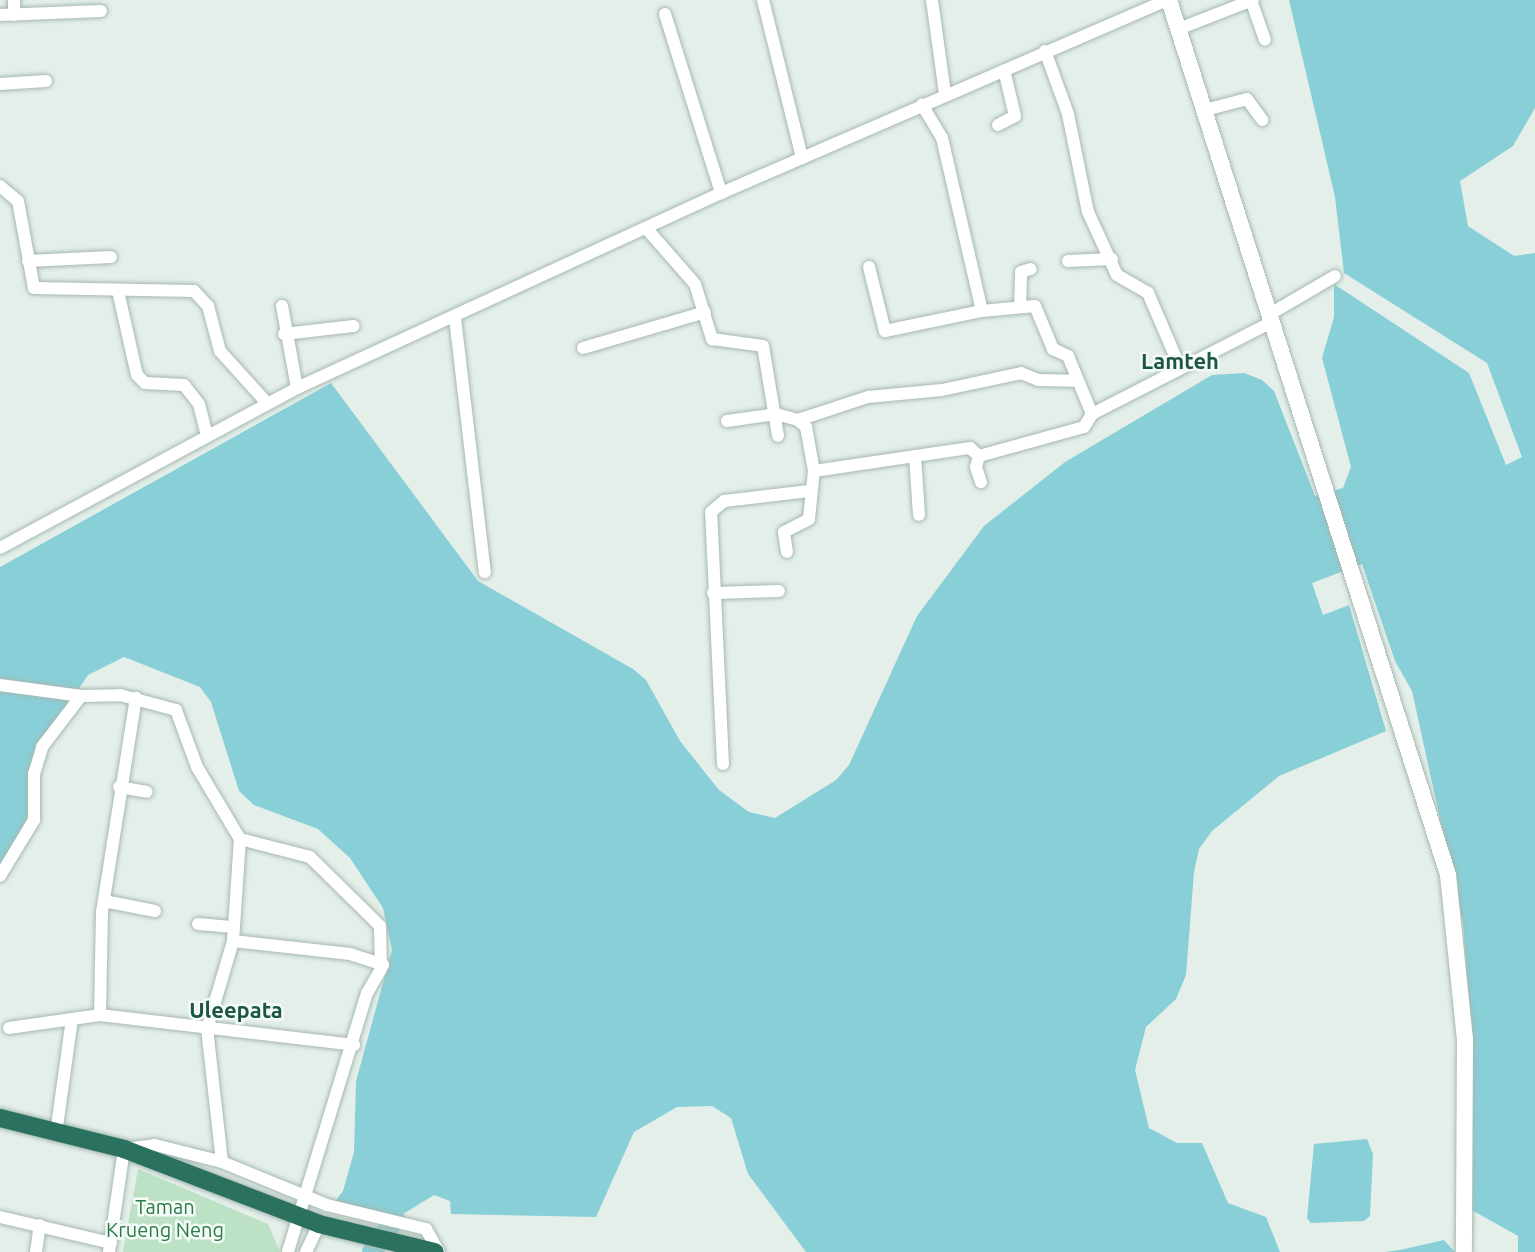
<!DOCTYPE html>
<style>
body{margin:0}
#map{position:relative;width:1535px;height:1252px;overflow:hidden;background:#e4efea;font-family:Ubuntu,sans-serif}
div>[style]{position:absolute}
.green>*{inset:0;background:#bce1c4}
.water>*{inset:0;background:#89cfd7}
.pier>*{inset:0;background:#e4efea}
.river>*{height:20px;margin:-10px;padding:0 10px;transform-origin:10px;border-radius:10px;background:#89cfd7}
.roads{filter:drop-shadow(0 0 2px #a6b8b1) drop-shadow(0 0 2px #a6b8b1)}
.street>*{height:12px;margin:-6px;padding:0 6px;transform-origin:6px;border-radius:6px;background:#fff}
.secondary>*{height:16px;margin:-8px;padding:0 8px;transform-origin:8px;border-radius:8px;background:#fff}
.highway>*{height:18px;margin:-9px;padding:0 9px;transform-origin:9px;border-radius:9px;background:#2b715f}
span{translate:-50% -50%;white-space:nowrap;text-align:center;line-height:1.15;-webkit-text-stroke:5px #f5fbf8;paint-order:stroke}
.park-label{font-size:20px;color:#297c45}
.quarter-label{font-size:22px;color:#1c5645;font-weight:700}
</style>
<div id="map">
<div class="green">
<div style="clip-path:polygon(138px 1169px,268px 1224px,280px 1252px,123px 1252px)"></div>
</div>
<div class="water">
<div style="clip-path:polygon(1289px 0,1535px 0,1535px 108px,1513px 146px,1460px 181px,1468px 226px,1514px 256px,1535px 253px,1535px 1252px,1518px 1252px,1518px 1236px,1470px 1209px,1473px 1057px,1463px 924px,1412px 691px,1395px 661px,1362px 564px,1312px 583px,1323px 615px,1349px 605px,1386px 731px,1279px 776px,1212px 831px,1199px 849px,1194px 872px,1186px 975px,1176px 999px,1146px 1027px,1135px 1070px,1149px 1128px,1177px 1143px,1202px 1143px,1228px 1203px,1266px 1217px,1280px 1252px,806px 1252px,748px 1174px,731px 1118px,712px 1106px,677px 1107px,634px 1132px,596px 1217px,451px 1214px,450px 1201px,434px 1195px,395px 1219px,333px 1204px,343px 1191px,354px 1152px,356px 1081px,392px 950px,383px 908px,350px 858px,318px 829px,254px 805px,239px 791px,211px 702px,200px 687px,124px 657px,88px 675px,41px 745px,30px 812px,0 870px,0 567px,331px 383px,478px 581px,633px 669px,646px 680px,680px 741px,719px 790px,749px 812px,775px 818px,836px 780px,849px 765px,917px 616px,984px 526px,1065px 462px,1212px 375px,1244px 373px,1262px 380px,1274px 391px,1315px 496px,1343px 488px,1351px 467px,1322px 358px,1334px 317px,1334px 284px,1344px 273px,1335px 197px)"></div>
<div style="clip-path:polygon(1367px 1139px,1373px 1154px,1370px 1216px,1364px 1221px,1311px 1223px,1307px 1218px,1314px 1144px)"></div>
<div style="clip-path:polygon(1444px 1240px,1455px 1252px,1384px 1252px,1400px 1250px)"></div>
</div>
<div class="pier">
<div style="clip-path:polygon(1344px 273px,1487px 363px,1522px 457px,1506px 465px,1469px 373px,1334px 284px)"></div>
</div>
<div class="river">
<div style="left:372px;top:1252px;width:40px;rotate:-55.1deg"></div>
</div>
<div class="roads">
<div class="street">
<div style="left:14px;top:0;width:15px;rotate:90deg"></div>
<div style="left:763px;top:0;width:163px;rotate:76.1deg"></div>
<div style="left:932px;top:0;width:95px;rotate:82.1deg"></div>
<div style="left:1251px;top:0;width:42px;rotate:70.7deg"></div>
<div style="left:665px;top:14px;width:188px;rotate:72.6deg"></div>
<div style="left:0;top:15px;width:101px;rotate:-2.3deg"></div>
<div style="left:1181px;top:28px;width:77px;rotate:-21.3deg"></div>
<div style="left:1045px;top:51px;width:67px;rotate:69.9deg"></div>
<div style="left:1068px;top:114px;width:100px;rotate:78.5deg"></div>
<div style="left:1088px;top:212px;width:69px;rotate:65.3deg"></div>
<div style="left:1117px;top:275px;width:36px;rotate:30deg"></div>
<div style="left:1148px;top:293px;width:78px;rotate:66.7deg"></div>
<div style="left:0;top:84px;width:46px;rotate:-3.7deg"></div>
<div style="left:1205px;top:110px;width:43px;rotate:-14.7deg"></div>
<div style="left:1247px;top:99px;width:26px;rotate:54deg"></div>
<div style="left:998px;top:125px;width:19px;rotate:-28deg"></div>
<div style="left:1015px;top:116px;width:47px;rotate:-103.4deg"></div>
<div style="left:0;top:186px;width:23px;rotate:40deg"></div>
<div style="left:18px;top:201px;width:88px;rotate:79.6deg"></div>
<div style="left:34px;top:288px;width:160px;rotate:1.1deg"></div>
<div style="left:194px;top:291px;width:21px;rotate:47deg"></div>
<div style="left:208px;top:306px;width:47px;rotate:75.1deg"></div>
<div style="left:220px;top:351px;width:70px;rotate:47.9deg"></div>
<div style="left:646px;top:228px;width:74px;rotate:48.8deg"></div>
<div style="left:695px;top:284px;width:58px;rotate:72.8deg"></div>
<div style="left:712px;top:339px;width:51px;rotate:7.8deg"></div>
<div style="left:763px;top:346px;width:91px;rotate:80.5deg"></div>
<div style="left:28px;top:261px;width:83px;rotate:-2.8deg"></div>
<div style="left:1068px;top:261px;width:44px;rotate:-2.6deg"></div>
<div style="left:869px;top:267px;width:66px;rotate:76deg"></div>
<div style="left:885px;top:331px;width:99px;rotate:-11.7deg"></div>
<div style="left:982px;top:311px;width:178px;rotate:-103deg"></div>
<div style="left:942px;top:138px;width:39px;rotate:-121deg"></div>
<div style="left:118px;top:291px;width:86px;rotate:77.3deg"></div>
<div style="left:137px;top:375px;width:11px;rotate:45deg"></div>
<div style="left:145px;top:383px;width:39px;rotate:3deg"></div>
<div style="left:184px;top:385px;width:24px;rotate:52deg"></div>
<div style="left:199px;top:404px;width:32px;rotate:76deg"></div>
<div style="left:282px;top:306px;width:83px;rotate:79.6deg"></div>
<div style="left:1020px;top:307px;width:35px;rotate:-88deg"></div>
<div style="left:1021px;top:272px;width:10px;rotate:-17deg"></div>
<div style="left:982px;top:311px;width:53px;rotate:-5.4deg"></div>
<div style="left:1035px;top:306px;width:47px;rotate:67.3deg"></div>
<div style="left:1053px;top:349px;width:17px;rotate:25deg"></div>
<div style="left:1068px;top:356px;width:63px;rotate:67.5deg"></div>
<div style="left:1270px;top:314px;width:75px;rotate:-30.3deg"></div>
<div style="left:455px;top:318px;width:256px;rotate:83.3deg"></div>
<div style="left:284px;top:334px;width:70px;rotate:-6.5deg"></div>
<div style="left:583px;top:348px;width:127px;rotate:-16.4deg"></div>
<div style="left:798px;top:420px;width:74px;rotate:-18.2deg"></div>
<div style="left:868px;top:397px;width:74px;rotate:-5.4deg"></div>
<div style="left:942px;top:390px;width:81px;rotate:-12.1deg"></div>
<div style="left:1021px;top:373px;width:18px;rotate:22deg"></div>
<div style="left:1038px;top:380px;width:39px;rotate:1deg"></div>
<div style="left:727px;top:421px;width:49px;rotate:-8.1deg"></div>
<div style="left:776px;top:414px;width:23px;rotate:15deg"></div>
<div style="left:798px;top:420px;width:11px;rotate:41deg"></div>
<div style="left:806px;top:427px;width:45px;rotate:79.7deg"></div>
<div style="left:814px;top:471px;width:158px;rotate:-8.4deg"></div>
<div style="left:970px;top:448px;width:12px;rotate:42deg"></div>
<div style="left:979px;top:456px;width:109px;rotate:-15.4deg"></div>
<div style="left:1084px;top:427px;width:15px;rotate:-58deg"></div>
<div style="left:1092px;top:414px;width:202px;rotate:-27.1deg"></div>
<div style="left:915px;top:456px;width:59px;rotate:86.1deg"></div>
<div style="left:979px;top:456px;width:11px;rotate:105deg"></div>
<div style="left:976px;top:467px;width:16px;rotate:72deg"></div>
<div style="left:0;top:548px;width:337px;rotate:-28.3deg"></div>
<div style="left:297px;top:388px;width:467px;rotate:-24.7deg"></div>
<div style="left:721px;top:193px;width:485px;rotate:-23.4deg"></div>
<div style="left:787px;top:552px;width:20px;rotate:-99deg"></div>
<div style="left:784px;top:532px;width:28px;rotate:-27deg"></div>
<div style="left:809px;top:519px;width:48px;rotate:-84.1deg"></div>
<div style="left:713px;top:593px;width:66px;rotate:-1.7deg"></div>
<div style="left:0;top:685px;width:82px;rotate:7.7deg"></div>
<div style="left:723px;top:764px;width:252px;rotate:-92.7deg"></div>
<div style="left:711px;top:512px;width:17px;rotate:-40deg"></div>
<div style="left:724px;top:501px;width:86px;rotate:-6.7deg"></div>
<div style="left:119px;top:787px;width:28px;rotate:10deg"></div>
<div style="left:0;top:876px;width:66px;rotate:-58.7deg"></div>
<div style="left:34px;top:820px;width:46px;rotate:-90deg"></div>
<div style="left:34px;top:774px;width:28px;rotate:-73deg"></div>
<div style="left:42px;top:747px;width:64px;rotate:-52.6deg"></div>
<div style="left:81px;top:696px;width:39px;rotate:-1deg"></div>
<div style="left:120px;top:695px;width:58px;rotate:15deg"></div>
<div style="left:176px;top:710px;width:61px;rotate:69.8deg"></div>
<div style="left:197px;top:767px;width:84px;rotate:59.2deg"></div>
<div style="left:240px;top:839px;width:72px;rotate:14.4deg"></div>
<div style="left:310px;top:857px;width:98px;rotate:44.6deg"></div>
<div style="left:380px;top:926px;width:43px;rotate:88.7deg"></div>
<div style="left:381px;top:969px;width:28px;rotate:120deg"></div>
<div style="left:367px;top:993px;width:271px;rotate:107deg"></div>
<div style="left:104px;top:901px;width:52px;rotate:11.1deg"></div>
<div style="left:198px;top:924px;width:36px;rotate:5deg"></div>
<div style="left:233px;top:941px;width:118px;rotate:6.3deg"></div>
<div style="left:350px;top:954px;width:35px;rotate:18deg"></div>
<div style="left:100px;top:1015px;width:103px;rotate:-88.9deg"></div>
<div style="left:102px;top:912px;width:217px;rotate:-81deg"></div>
<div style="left:9px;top:1028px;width:92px;rotate:-8.1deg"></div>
<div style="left:100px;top:1015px;width:256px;rotate:6.7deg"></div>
<div style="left:56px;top:1134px;width:116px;rotate:-82.1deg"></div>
<div style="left:222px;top:1162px;width:134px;rotate:-96.4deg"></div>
<div style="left:207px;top:1029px;width:92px;rotate:-73.5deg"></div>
<div style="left:233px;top:941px;width:102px;rotate:-86.1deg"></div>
<div style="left:0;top:1217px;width:114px;rotate:13.2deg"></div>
<div style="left:36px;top:1252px;width:27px;rotate:-82deg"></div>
<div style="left:109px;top:1252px;width:104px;rotate:-81.7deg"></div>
<div style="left:124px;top:1149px;width:31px;rotate:-7deg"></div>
<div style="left:155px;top:1145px;width:69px;rotate:14.2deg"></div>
<div style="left:222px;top:1162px;width:113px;rotate:22.3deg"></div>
<div style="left:327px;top:1205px;width:102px;rotate:13.6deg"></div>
<div style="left:426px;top:1229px;width:26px;rotate:61deg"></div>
<div style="left:306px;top:1252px;width:31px;rotate:-65deg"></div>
</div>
<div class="secondary">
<div style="left:1169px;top:0;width:918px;rotate:72.31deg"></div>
<div style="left:1448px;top:875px;width:165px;rotate:84.1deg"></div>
<div style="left:1465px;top:1039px;width:213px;rotate:90.3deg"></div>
</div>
<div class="highway">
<div style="left:0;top:1118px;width:128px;rotate:14deg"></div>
<div style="left:124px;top:1149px;width:209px;rotate:21deg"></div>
<div style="left:319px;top:1224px;width:119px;rotate:13.6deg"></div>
</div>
</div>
<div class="park-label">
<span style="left:165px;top:1218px">Taman<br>Krueng Neng</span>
</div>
<div class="quarter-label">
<span style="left:1180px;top:361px">Lamteh</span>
<span style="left:236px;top:1010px">Uleepata</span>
</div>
</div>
